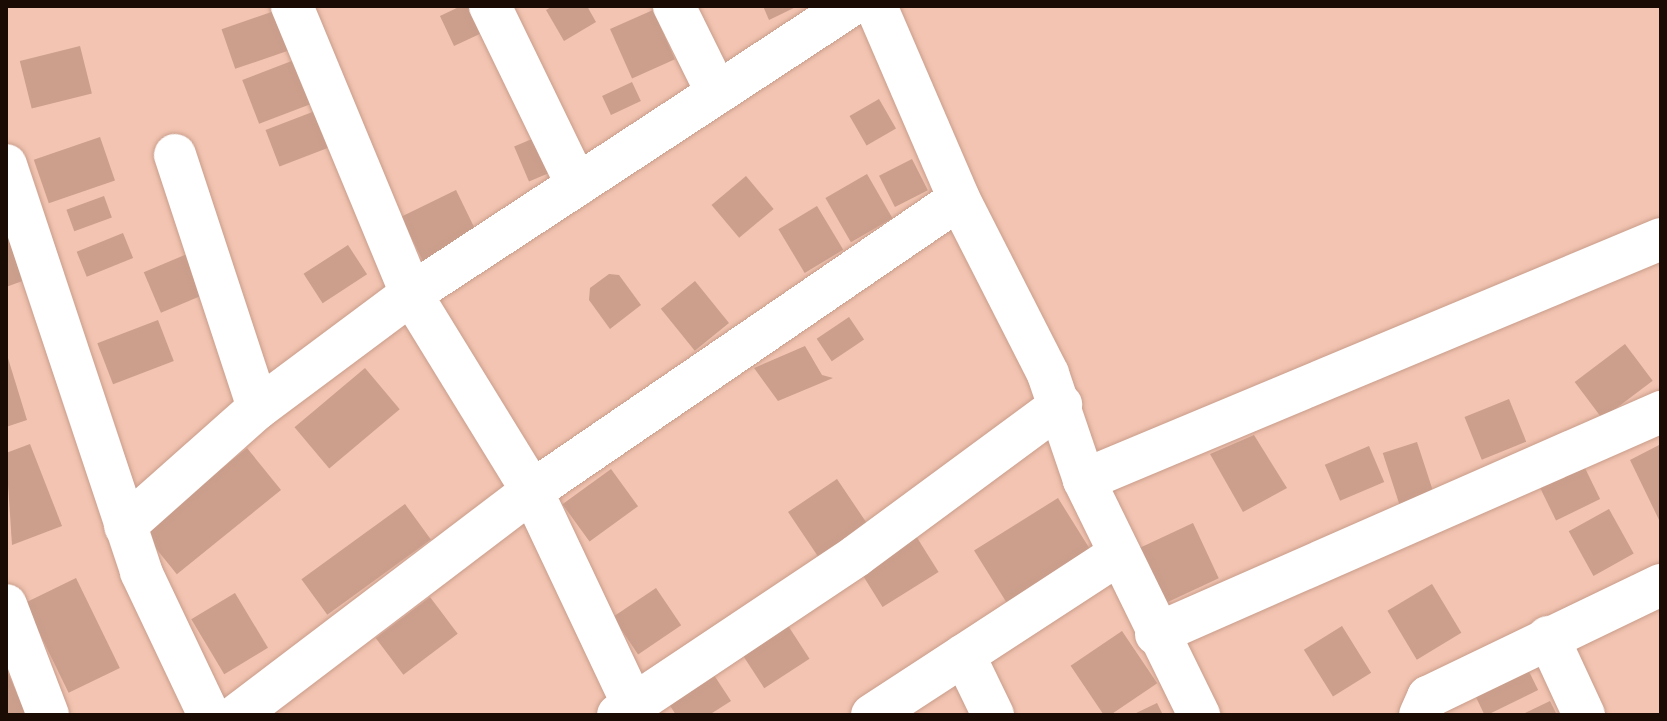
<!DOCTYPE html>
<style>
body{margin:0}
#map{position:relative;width:1667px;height:721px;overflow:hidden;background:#f2c4b1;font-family:"Public Sans",sans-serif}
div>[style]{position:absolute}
.building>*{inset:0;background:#cb9f8c;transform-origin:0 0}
.roads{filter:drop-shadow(0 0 2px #c99d8b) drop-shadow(0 0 2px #c99d8b)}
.minor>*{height:42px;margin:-21px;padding:0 21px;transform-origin:21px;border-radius:21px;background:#fff}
span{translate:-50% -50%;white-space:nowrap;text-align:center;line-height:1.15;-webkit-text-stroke:8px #f9d3c4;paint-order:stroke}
.frame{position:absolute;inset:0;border:8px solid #1a0b05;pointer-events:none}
</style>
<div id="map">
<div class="building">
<div style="clip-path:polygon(461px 6px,472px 6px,484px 32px,454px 46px,440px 16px)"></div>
<div style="clip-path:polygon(553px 6px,587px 6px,596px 22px,564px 41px,546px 10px)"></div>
<div style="clip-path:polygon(763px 6px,798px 6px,769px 20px)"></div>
<div style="left:283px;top:8px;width:42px;height:65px;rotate:71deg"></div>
<div style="left:653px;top:10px;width:54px;height:47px;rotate:66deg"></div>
<div style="left:80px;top:46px;width:49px;height:62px;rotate:76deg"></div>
<div style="left:302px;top:57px;width:47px;height:64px;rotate:69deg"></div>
<div style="left:632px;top:82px;width:21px;height:33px;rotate:65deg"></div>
<div style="left:879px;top:99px;width:34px;height:34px;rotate:60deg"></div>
<div style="left:315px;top:111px;width:39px;height:53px;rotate:69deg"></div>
<div style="left:539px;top:136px;width:38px;height:27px;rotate:67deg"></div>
<div style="left:100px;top:137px;width:46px;height:70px;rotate:71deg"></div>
<div style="left:912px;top:159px;width:35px;height:37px;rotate:63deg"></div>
<div style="left:867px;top:174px;width:51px;height:48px;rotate:60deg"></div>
<div style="left:746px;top:176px;width:43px;height:45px;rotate:50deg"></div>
<div style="left:456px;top:190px;width:52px;height:61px;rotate:64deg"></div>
<div style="left:104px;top:196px;width:23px;height:40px;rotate:70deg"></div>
<div style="left:817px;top:206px;width:51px;height:45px;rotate:59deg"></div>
<div style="clip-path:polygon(6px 232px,28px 279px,6px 287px)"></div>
<div style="left:123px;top:233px;width:27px;height:50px;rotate:68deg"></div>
<div style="left:348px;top:245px;width:35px;height:53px;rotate:57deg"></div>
<div style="left:187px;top:254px;width:44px;height:47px;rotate:67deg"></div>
<div style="clip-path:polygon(609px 274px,619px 275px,641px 305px,610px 329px,589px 300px,590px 288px)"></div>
<div style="left:695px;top:281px;width:54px;height:44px;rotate:51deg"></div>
<div style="left:849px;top:317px;width:27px;height:39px;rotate:56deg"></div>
<div style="left:158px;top:320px;width:44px;height:65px;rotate:69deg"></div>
<div style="left:1625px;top:344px;width:46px;height:63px;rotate:53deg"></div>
<div style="clip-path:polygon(805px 346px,822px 375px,833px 378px,778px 401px,754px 368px)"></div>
<div style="clip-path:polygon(7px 355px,27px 420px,6px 427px,6px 356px)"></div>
<div style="left:365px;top:368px;width:54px;height:92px;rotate:50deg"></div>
<div style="left:1509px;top:399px;width:46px;height:48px;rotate:68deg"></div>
<div style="clip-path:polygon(1254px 435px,1287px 488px,1243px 512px,1210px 454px)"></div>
<div style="left:1417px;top:442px;width:54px;height:36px;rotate:72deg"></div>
<div style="clip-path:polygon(30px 444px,62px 526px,12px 545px,6px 453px)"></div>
<div style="clip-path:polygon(1661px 444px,1661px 524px,1630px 460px)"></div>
<div style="left:1369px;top:446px;width:39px;height:48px;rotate:67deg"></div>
<div style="left:247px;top:448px;width:54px;height:134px;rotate:51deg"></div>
<div style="left:1583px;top:464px;width:39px;height:49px;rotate:64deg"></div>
<div style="left:611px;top:469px;width:46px;height:60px;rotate:54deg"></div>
<div style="left:837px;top:479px;width:63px;height:59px;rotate:56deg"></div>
<div style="left:1058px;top:498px;width:67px;height:99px;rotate:58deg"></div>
<div style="left:405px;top:504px;width:44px;height:128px;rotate:54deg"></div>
<div style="left:1609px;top:509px;width:51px;height:46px;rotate:61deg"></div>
<div style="left:1193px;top:523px;width:61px;height:62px;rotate:65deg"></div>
<div style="left:911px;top:528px;width:52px;height:66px;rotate:58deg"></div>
<div style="left:76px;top:578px;width:100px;height:57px;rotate:64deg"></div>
<div style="left:1432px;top:584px;width:57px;height:52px;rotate:59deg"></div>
<div style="left:656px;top:588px;width:45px;height:52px;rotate:56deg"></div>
<div style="left:235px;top:593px;width:64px;height:51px;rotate:59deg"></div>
<div style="left:430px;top:597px;width:46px;height:68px;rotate:53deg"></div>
<div style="left:785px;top:621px;width:45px;height:54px;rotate:57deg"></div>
<div style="left:1342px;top:626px;width:55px;height:45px;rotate:58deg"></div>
<div style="left:1122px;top:631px;width:63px;height:62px;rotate:56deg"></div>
<div style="left:1521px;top:655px;width:39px;height:59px;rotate:64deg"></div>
<div style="clip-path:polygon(6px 668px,26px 715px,6px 715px)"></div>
<div style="clip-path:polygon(710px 669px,731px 701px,709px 715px,676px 715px,665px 698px)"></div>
<div style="clip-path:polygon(1550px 701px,1557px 715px,1521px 715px)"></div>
<div style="clip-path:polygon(1157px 703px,1163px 715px,1132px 715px)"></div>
</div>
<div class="roads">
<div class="minor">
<div style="left:292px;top:6px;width:312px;rotate:67.5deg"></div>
<div style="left:411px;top:294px;width:231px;rotate:58.4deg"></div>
<div style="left:532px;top:491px;width:248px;rotate:64.7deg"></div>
<div style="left:490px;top:6px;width:199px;rotate:64.1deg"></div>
<div style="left:674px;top:6px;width:97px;rotate:63.7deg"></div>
<div style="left:876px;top:6px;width:210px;rotate:66.7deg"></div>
<div style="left:959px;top:199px;width:196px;rotate:63deg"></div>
<div style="left:1048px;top:374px;width:112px;rotate:71.2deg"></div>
<div style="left:1084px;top:480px;width:262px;rotate:63.9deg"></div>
<div style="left:175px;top:155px;width:266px;rotate:71.8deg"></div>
<div style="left:6px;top:165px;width:429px;rotate:71.6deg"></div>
<div style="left:141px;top:572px;width:158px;rotate:64.6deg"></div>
<div style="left:1084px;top:480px;width:625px;rotate:-22.67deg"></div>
<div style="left:125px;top:526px;width:178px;rotate:-41.6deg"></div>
<div style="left:258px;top:408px;width:191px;rotate:-36.7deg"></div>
<div style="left:411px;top:294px;width:525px;rotate:-33.27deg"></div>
<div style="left:6px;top:605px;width:118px;rotate:69.1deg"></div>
<div style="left:1156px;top:634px;width:552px;rotate:-23.73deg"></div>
<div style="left:1548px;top:637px;width:86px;rotate:65.2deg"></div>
<div style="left:964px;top:655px;width:67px;rotate:64.2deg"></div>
<div style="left:237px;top:715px;width:370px;rotate:-37.2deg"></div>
<div style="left:532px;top:491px;width:517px;rotate:-34.37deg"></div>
<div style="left:618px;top:715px;width:286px;rotate:-33.7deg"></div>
<div style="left:856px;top:556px;width:255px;rotate:-36.4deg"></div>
<div style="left:872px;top:715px;width:295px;rotate:-33.1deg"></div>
<div style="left:1420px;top:715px;width:20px;rotate:-66deg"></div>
<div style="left:1428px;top:697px;width:259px;rotate:-25.7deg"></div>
</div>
</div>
<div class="frame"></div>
</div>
